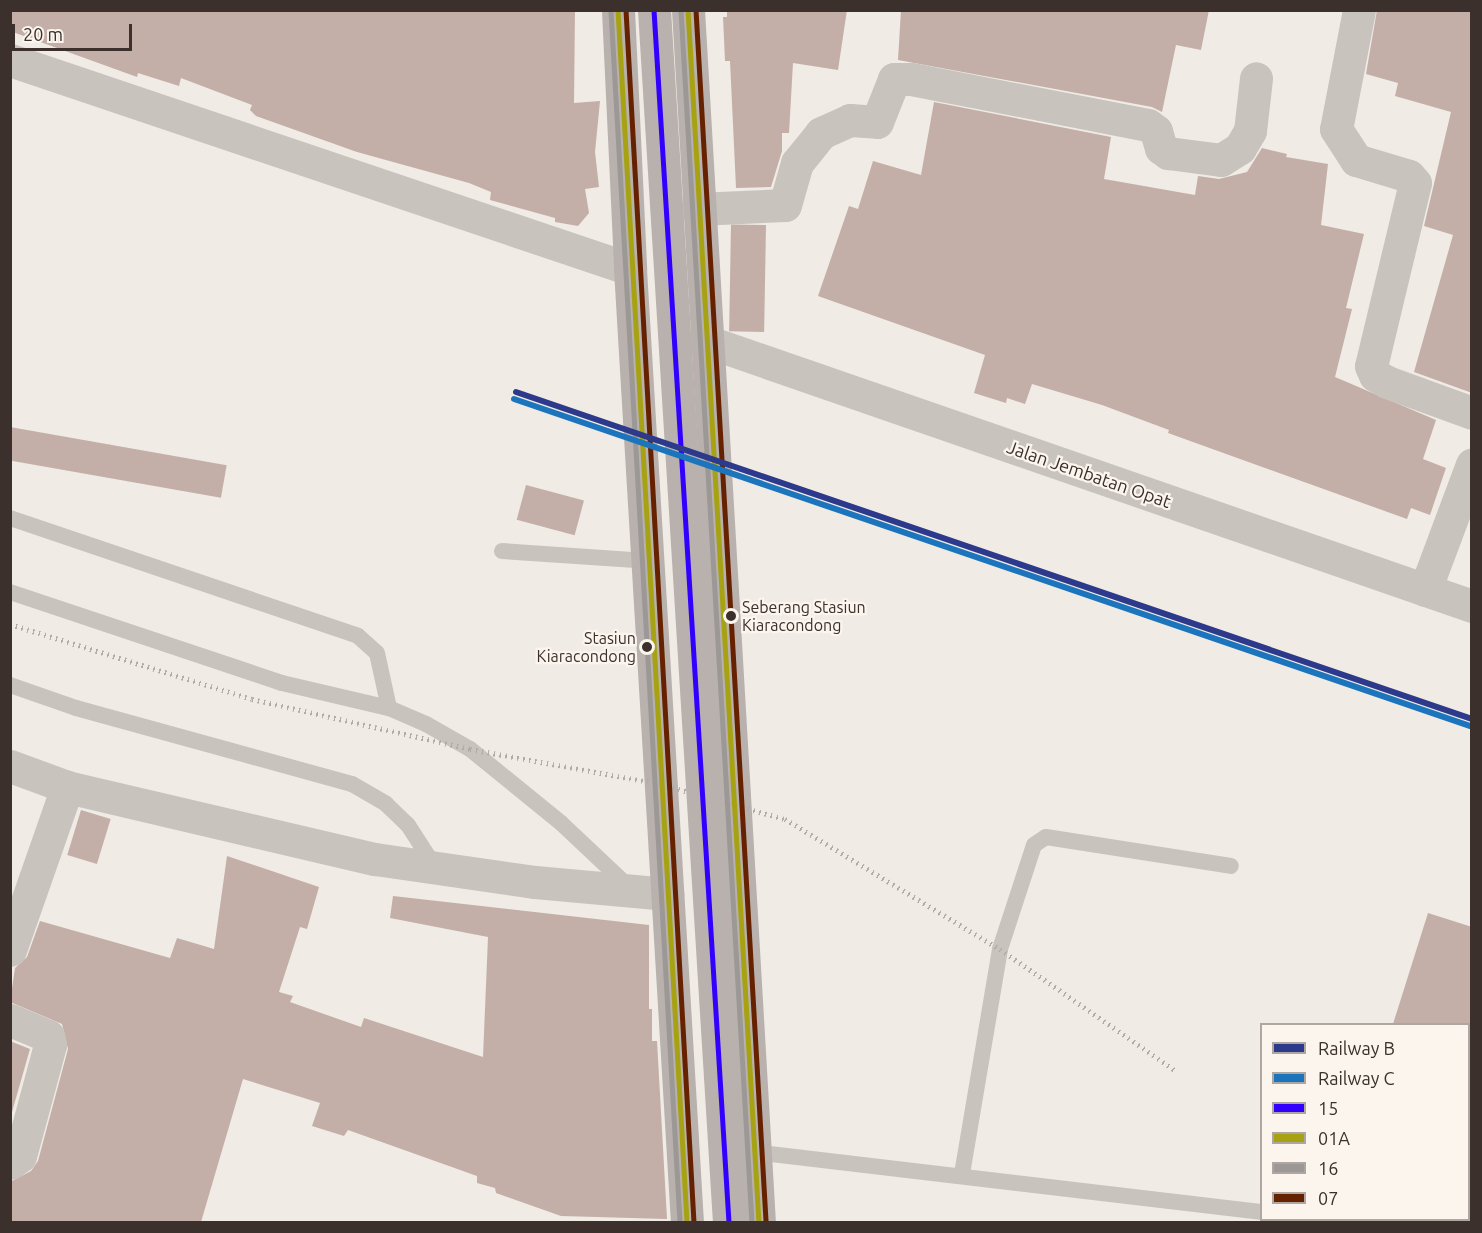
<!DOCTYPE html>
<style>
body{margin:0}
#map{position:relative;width:1482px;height:1233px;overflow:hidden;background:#f0ebe5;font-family:Ubuntu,sans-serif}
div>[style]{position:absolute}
.building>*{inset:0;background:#c3afa7;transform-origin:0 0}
.service>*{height:16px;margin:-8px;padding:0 8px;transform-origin:8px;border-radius:8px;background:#c9c3be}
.minor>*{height:33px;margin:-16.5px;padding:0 16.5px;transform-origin:16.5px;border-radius:16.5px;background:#c9c3be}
.primary>*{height:33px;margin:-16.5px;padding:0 16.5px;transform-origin:16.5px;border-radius:16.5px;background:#b8b1ad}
.rail>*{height:4.5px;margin-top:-2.25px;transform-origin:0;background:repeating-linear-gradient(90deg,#b1aca8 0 1.5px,transparent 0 6px)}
.primary-bridge>*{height:33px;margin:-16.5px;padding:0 16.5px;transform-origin:16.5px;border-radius:16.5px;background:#b8b1ad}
.bus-1>*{height:4.5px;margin:-2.25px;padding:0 2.25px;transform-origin:2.25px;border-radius:2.25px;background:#30f}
.bus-2>*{height:4.5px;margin:-2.25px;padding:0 2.25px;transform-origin:2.25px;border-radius:2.25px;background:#a7a213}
.bus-3>*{height:4.5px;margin:-2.25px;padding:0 2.25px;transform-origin:2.25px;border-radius:2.25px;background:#9c9896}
.bus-4>*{height:4.5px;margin:-2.25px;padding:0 2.25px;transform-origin:2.25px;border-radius:2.25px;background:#620}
.rail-1>*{height:6px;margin:-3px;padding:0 3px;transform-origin:3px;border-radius:3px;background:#2d398b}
.rail-2>*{height:6px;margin:-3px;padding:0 3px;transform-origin:3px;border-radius:3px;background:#1c75bc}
.dots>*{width:16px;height:16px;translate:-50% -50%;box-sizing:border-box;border:3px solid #fbf5ee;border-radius:50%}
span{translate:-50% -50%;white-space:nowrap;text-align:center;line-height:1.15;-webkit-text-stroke:4.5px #fbf5ee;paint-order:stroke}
.bus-label{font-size:16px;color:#3b302b}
.left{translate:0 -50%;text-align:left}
.right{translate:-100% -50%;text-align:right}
.street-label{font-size:18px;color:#3b302b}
.frame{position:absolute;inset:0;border:12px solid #3b302b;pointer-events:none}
.legend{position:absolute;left:1260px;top:1023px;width:210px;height:198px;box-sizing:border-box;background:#fbf5ee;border:2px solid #aea6a0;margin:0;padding:8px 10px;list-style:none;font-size:18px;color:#3b302b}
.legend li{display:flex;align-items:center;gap:12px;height:30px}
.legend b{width:30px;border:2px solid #aea6a0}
.scale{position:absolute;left:12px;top:24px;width:120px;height:27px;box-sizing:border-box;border:3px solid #3b302b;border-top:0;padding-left:8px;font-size:18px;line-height:21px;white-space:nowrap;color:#3b302b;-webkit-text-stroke:4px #fbf5ee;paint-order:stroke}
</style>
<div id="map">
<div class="building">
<div style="clip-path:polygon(10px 10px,575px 10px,574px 103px,600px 101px,595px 152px,599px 187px,585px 189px,589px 213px,578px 226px,555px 222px,555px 218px,490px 200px,491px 192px,469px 183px,357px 152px,256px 116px,250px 110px,252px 105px,181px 78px,179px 86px,138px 73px,137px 77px,10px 31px)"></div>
<div style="clip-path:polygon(727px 10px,847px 10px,838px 70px,793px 63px,789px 133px,782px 133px,782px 151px,771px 187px,736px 188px,730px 61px,725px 61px,723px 17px,727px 17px)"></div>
<div style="clip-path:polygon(901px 10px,1209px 10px,1201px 50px,1176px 45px,1162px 112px,1152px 107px,898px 60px)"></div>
<div style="clip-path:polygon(1377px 10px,1472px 10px,1472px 393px,1414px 372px,1453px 235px,1424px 226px,1451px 112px,1395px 96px,1398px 83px,1366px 74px)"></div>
<div style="clip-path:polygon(934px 102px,1111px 137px,1104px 179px,1195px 195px,1198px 176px,1219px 179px,1247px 172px,1262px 148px,1287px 154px,1286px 157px,1328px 164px,1321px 225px,1364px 234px,1346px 308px,1352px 309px,1335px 377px,1436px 420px,1423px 459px,1446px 468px,1430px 515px,1411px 508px,1407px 519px,1168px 433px,1169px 430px,1102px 405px,1032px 384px,1025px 404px,1007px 398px,1006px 403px,974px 393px,985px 355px,818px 296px,849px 206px,858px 209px,873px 161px,921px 175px)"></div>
<div style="left:766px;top:225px;width:107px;height:35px;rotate:91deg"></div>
<div style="left:10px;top:427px;width:220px;height:33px;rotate:10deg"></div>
<div style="left:526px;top:485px;width:60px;height:36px;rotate:15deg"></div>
<div style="left:81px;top:810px;width:31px;height:47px;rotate:17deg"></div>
<div style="clip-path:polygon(227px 856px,319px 887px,307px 929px,300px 927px,279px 992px,293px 996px,290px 1002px,361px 1027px,364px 1018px,483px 1057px,488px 937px,390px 918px,393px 896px,649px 925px,649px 1009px,652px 1009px,652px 1041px,657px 1041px,667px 1219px,561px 1216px,496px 1193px,495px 1188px,477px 1183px,477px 1176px,348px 1130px,344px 1136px,312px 1126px,320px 1103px,243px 1079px,201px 1222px,10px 1222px,10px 1182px,31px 1171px,38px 1161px,68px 1049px,62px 1024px,10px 1002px,15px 968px,27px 957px,40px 921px,170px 958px,177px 938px,214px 949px)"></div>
<div style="clip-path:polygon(1428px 913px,1472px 927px,1472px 1024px,1393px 1024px)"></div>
<div style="clip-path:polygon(10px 1041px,30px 1049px,10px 1119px)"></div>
</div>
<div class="service">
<div style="left:10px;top:518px;width:367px;rotate:18.7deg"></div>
<div style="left:358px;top:636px;width:25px;rotate:42deg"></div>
<div style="left:377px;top:653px;width:56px;rotate:77.7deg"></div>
<div style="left:502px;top:551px;width:145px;rotate:3.9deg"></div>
<div style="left:10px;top:592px;width:287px;rotate:18.5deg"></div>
<div style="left:282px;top:683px;width:110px;rotate:13.2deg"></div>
<div style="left:389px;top:708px;width:40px;rotate:23.4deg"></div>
<div style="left:426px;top:724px;width:51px;rotate:29.6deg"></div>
<div style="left:470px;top:749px;width:117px;rotate:39.1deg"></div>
<div style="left:561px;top:823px;width:93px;rotate:43.3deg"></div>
<div style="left:10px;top:685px;width:70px;rotate:19.2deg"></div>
<div style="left:76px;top:708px;width:286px;rotate:15.4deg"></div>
<div style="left:352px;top:784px;width:39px;rotate:30deg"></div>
<div style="left:386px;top:804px;width:30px;rotate:44deg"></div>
<div style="left:408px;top:825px;width:50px;rotate:57.3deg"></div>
<div style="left:754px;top:1152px;width:512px;rotate:6.74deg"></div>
<div style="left:962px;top:1174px;width:228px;rotate:-80.4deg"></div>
<div style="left:1000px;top:949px;width:109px;rotate:-71.9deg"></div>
<div style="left:1034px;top:845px;width:14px;rotate:-34deg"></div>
<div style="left:1046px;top:837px;width:187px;rotate:8.9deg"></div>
<div style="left:1318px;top:1220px;width:14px;rotate:8deg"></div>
</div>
<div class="minor">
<div style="left:1359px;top:10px;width:121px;rotate:100.9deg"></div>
<div style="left:1336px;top:129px;width:37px;rotate:57deg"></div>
<div style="left:1356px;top:160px;width:55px;rotate:16.8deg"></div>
<div style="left:1409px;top:176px;width:9px;rotate:49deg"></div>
<div style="left:1415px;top:183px;width:188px;rotate:103.5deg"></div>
<div style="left:1371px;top:366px;width:10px;rotate:66deg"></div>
<div style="left:1375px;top:375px;width:14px;rotate:30deg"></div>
<div style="left:1387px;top:382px;width:90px;rotate:20deg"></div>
<div style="left:10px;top:60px;width:654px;rotate:18.63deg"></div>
<div style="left:697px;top:209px;width:88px;rotate:-2.6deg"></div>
<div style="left:785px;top:205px;width:44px;rotate:-74.1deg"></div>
<div style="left:797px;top:163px;width:38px;rotate:-51deg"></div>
<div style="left:821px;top:133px;width:32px;rotate:-24deg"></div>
<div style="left:850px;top:120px;width:27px;rotate:4deg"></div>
<div style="left:877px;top:122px;width:46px;rotate:-68.4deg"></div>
<div style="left:894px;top:79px;width:17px"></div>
<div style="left:911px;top:79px;width:241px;rotate:11deg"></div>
<div style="left:1148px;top:125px;width:10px;rotate:37deg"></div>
<div style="left:1156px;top:131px;width:18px;rotate:74deg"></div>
<div style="left:1161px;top:148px;width:9px;rotate:36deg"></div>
<div style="left:1168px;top:153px;width:53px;rotate:7.5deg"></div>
<div style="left:1221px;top:160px;width:22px;rotate:-32deg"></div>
<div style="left:1240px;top:148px;width:20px;rotate:-60deg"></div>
<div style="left:1250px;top:131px;width:53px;rotate:-83.5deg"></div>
<div style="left:706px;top:341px;width:811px;rotate:19.08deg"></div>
<div style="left:1425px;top:590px;width:134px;rotate:-69.5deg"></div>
<div style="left:10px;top:766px;width:61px;rotate:20.2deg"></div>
<div style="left:67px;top:787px;width:316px;rotate:13.2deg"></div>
<div style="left:375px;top:859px;width:162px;rotate:8.2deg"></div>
<div style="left:535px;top:882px;width:133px;rotate:5.2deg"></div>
<div style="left:10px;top:950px;width:173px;rotate:-70.7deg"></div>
<div style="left:10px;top:1020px;width:41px;rotate:22.8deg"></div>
<div style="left:48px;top:1036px;width:9px;rotate:77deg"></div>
<div style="left:50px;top:1045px;width:115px;rotate:105.1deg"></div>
<div style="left:20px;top:1156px;width:12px;rotate:145deg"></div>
</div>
<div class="primary">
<div style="left:618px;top:10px;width:259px;rotate:87.3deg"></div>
<div style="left:630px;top:269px;width:955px;rotate:86.58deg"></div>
<div style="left:688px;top:10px;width:1214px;rotate:86.65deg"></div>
</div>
<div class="rail">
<div style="left:10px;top:624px;width:253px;rotate:17.2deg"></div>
<div style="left:252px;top:699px;width:224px;rotate:12.9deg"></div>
<div style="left:470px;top:749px;width:194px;rotate:10.4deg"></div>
<div style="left:661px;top:784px;width:129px;rotate:15.8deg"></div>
<div style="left:785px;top:819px;width:251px;rotate:31.2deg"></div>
<div style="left:1000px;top:949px;width:213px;rotate:34.7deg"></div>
</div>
<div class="primary-bridge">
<div style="left:654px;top:10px;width:1214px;rotate:86.46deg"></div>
</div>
<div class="bus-1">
<div style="left:654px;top:10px;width:1214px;rotate:86.46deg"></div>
</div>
<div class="bus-2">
<div style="left:618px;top:10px;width:1214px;rotate:86.74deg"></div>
<div style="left:688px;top:10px;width:1214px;rotate:86.65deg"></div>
</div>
<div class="bus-3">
<div style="left:611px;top:10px;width:1214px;rotate:86.74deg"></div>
<div style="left:681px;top:10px;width:1214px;rotate:86.65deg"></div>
</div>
<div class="bus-4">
<div style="left:626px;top:10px;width:1214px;rotate:86.79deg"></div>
<div style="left:696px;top:10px;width:1214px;rotate:86.69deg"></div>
</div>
<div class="rail-1">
<div style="left:516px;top:392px;width:1010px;rotate:18.88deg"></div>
</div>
<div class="rail-2">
<div style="left:514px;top:399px;width:1010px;rotate:18.88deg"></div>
</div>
<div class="dots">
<div style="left:731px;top:616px;background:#3b302b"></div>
<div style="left:647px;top:647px;background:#3b302b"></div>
</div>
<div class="bus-label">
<span class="left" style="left:742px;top:616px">Seberang Stasiun<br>Kiaracondong</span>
<span class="right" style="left:636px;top:647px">Stasiun<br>Kiaracondong</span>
</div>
<div class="street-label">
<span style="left:1089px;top:474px;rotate:19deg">Jalan Jembatan Opat</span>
</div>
<div class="frame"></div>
<ul class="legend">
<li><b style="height:8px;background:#2d398b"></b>Railway B</li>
<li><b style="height:8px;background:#1c75bc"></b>Railway C</li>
<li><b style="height:8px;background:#30f"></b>15</li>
<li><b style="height:8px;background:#a7a213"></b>01A</li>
<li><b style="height:8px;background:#9c9896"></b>16</li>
<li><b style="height:8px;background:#620"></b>07</li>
</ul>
<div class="scale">20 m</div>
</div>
